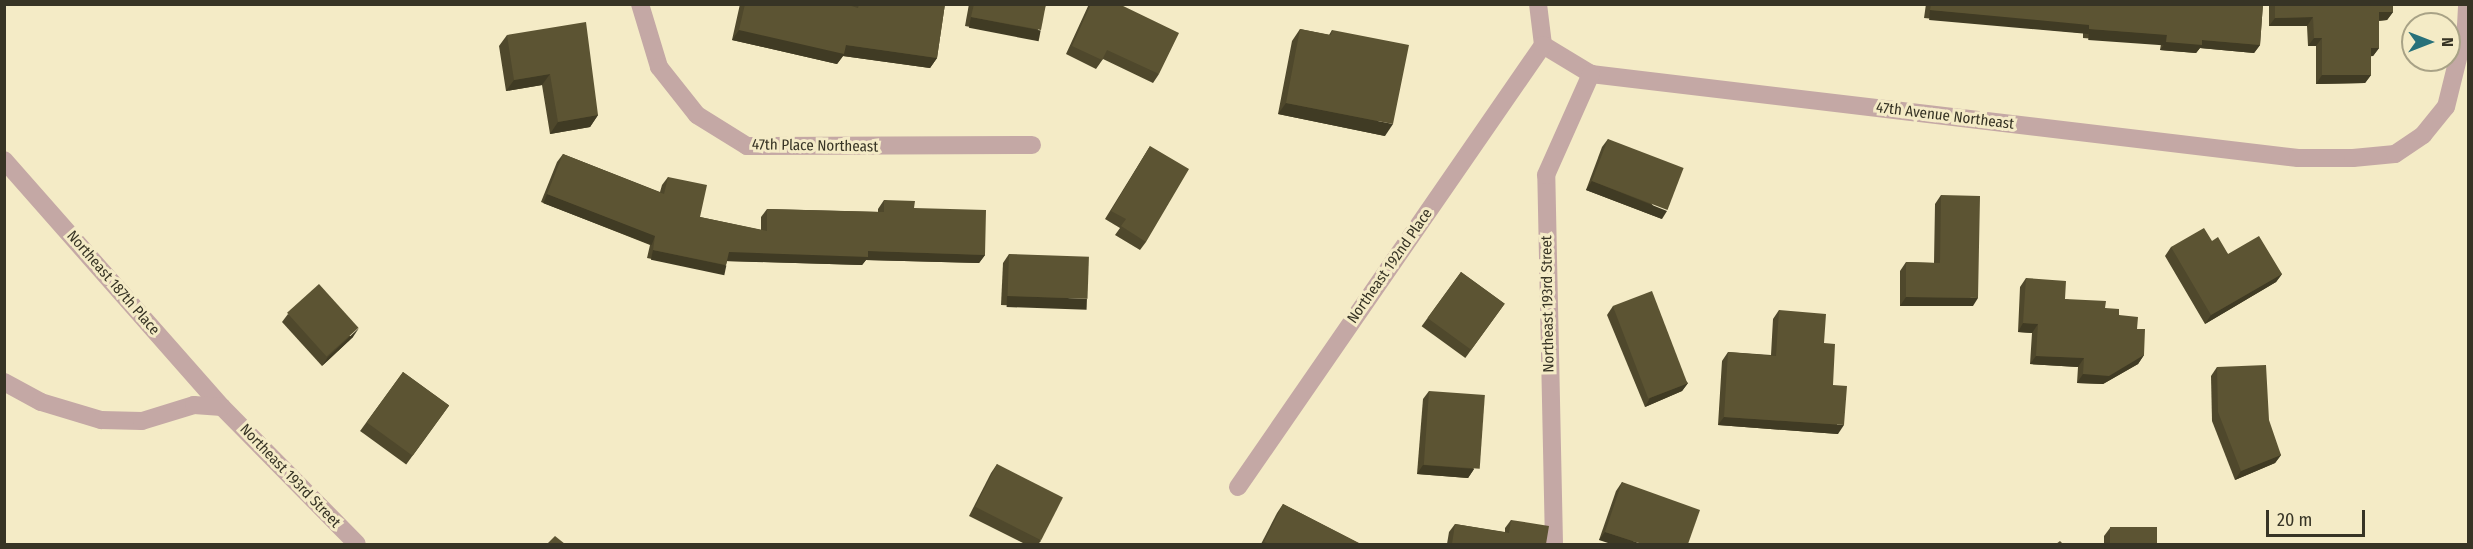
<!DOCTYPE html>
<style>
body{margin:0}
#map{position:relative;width:2473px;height:549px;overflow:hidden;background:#f4ebc6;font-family:"Fira Sans Condensed",sans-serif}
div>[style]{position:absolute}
.minor>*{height:18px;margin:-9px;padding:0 9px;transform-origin:9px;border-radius:9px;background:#c4a8a5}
.wall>*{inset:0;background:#4f482c;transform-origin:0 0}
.shaded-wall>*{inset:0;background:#403b24;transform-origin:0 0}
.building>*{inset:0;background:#5c5433;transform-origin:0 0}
span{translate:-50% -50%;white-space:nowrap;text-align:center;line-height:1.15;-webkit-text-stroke:6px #f4ebc6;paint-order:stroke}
.street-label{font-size:15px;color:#373425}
.frame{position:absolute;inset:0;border:6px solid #373425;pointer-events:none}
.north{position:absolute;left:2401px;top:12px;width:60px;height:60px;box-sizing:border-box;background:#f4ebc6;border:2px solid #a8a286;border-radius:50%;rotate:90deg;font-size:16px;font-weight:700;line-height:24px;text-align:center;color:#373425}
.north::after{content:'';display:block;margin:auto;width:21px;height:27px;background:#28717a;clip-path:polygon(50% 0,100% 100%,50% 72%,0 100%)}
.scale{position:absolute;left:2266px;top:510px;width:99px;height:27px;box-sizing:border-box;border:3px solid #373425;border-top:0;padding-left:8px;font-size:18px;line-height:21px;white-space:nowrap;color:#373425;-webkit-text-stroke:4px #f4ebc6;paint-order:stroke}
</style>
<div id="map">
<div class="minor">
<div style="left:640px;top:4px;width:66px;rotate:73.2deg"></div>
<div style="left:659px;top:67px;width:61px;rotate:51.6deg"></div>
<div style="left:697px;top:115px;width:59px;rotate:31.8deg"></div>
<div style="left:747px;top:146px;width:285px;rotate:-0.2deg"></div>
<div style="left:1538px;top:4px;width:41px;rotate:83deg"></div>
<div style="left:1543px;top:45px;width:56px;rotate:31.1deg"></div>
<div style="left:1591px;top:74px;width:712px;rotate:6.78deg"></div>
<div style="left:2298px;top:158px;width:55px"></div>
<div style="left:2353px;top:158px;width:42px;rotate:-5.4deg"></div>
<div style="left:2395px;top:154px;width:34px;rotate:-34deg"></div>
<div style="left:2423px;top:135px;width:36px;rotate:-51deg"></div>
<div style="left:2446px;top:107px;width:83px;rotate:-76.1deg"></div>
<div style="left:2466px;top:26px;width:22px;rotate:-87deg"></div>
<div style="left:4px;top:160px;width:329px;rotate:48.6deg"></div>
<div style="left:222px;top:407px;width:192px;rotate:45.4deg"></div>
<div style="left:4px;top:382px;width:42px;rotate:28.4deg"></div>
<div style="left:41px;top:402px;width:63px;rotate:16.7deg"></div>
<div style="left:101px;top:420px;width:41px;rotate:1.4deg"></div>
<div style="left:142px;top:421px;width:54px;rotate:-17.1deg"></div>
<div style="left:194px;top:405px;width:28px;rotate:4deg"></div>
<div style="left:1238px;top:487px;width:537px;rotate:-55.39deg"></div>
<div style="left:1554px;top:544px;width:369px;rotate:-91.2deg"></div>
<div style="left:1546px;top:175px;width:111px;rotate:-66deg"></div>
</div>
<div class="wall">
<div style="clip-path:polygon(740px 4px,845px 4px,853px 6px,854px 4px,945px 4px,937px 58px,930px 68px,843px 56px,837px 64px,732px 40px)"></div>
<div style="clip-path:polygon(969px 4px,1046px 4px,1035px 39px,965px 26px)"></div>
<div style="clip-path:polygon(1089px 4px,1119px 4px,1159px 74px,1153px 83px,1103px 59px,1096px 69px,1066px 54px)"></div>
<div style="clip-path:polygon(1926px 4px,2263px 4px,2260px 45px,2254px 53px,2200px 48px,2196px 53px,2160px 50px,2161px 44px,2083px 38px,2083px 33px,1924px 18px)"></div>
<div style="clip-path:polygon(2269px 4px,2393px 4px,2393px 12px,2387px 20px,2379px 21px,2379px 48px,2373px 56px,2371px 56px,2371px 75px,2365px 83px,2316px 84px,2316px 46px,2308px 46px,2307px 26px,2269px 26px)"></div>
<div style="clip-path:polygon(1300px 29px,1329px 35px,1332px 30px,1385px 136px,1278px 114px,1292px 41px)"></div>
<div style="clip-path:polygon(507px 35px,598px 115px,590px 127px,550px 134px,542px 85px,506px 91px,499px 46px)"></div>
<div style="clip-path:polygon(1608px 139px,1662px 219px,1586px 190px,1602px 147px)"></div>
<div style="clip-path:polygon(1150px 146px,1146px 242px,1140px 250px,1115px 235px,1120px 228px,1105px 219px)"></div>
<div style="clip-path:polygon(563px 154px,660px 192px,662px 185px,668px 177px,700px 217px,761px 230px,761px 217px,767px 209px,878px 212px,878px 209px,884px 200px,914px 208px,985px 255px,979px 263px,866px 260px,862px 265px,727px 261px,726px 265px,720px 273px,647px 258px,650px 245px,541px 202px,557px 162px)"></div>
<div style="clip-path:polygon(1941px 195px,1973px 306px,1900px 306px,1900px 271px,1906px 262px,1934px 263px,1935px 204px)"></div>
<div style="clip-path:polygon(2212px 241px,2228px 254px,2282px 274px,2276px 282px,2205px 324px,2165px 256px,2171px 247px)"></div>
<div style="clip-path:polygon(1009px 254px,1081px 308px,1001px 305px,1003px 263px)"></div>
<div style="left:1461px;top:272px;width:54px;height:67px;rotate:36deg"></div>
<div style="clip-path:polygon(2026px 278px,2065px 299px,2105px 308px,2119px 315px,2137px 329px,2144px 355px,2138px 364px,2103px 384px,2077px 383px,2078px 367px,2030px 364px,2032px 333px,2018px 332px,2020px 287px)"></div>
<div style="clip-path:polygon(1613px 306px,1688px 383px,1682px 391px,1645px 407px,1607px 315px)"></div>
<div style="clip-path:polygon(1779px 310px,1824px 343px,1833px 385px,1838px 434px,1718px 425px,1722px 361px,1728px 352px,1771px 355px,1773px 319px)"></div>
<div style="clip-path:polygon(288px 314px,353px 337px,322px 366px,282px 322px)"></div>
<div style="clip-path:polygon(2217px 367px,2281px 455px,2275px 463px,2235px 480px,2212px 421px,2211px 376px)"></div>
<div style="left:403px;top:372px;width:57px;height:73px;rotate:36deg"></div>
<div style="clip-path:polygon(1429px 391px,1474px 469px,1468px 478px,1417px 474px,1423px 399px)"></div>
<div style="clip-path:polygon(997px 464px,1041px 541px,1038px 544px,1025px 544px,969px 516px,991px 473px)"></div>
<div style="clip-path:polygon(1622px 482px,1688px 544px,1599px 540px,1616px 491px)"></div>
<div style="clip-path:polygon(1283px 504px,1360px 544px,1261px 544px,1277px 513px)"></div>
<div style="clip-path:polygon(1511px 520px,1546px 544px,1447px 544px,1449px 532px,1455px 524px,1505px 532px,1505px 528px)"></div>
<div style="clip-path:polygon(2110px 528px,2157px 544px,2104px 544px,2104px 536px)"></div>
</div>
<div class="shaded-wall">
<div style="left:1930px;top:10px;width:160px;height:10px;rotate:5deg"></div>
<div style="clip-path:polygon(2379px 12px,2393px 12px,2387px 20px,2373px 21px)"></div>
<div style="left:971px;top:17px;width:71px;height:11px;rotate:11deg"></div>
<div style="clip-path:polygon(2313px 17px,2307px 26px,2269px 26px,2275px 18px)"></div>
<div style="left:2089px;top:29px;width:78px;height:11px;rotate:4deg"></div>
<div style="clip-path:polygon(739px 30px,846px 45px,937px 58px,930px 68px,843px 56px,837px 64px,732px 40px)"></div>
<div style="clip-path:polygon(2314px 38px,2322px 38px,2316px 46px,2308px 46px)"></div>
<div style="clip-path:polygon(2202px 40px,2260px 45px,2254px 53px,2200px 48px,2196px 53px,2160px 50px,2166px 42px)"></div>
<div style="clip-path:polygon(2371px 48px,2379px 48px,2373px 56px,2365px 57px)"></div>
<div style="clip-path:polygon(550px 74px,542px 85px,506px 91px,514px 80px)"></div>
<div style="clip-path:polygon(2322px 75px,2371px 75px,2365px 83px,2316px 84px)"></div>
<div style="clip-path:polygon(1286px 103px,1393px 124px,1385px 136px,1278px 114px)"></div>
<div style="clip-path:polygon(598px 115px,590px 127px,550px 134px,558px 122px)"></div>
<div style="clip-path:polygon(1592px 181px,1667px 211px,1662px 219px,1586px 190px)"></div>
<div style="left:547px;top:194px;width:116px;height:10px;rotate:21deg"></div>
<div style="left:653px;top:250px;width:75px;height:10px;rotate:12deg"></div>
<div style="clip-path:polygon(868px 251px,985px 255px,979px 263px,866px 260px,862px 265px,723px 261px,729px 252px)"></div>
<div style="clip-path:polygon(2282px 274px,2276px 282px,2205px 324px,2211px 315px)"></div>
<div style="left:1007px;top:296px;width:80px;height:11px;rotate:2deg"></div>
<div style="clip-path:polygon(1906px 297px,1978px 298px,1973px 306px,1900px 306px)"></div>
<div style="clip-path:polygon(2023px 323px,2038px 324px,2032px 333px,2018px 332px)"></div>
<div style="clip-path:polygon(359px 328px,353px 337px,322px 366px,328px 357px)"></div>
<div style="clip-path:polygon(2144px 355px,2138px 364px,2103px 384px,2077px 383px,2083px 374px)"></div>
<div style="clip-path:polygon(2036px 356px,2084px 358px,2078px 367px,2030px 364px)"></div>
<div style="clip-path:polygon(1688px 383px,1682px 391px,1645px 407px,1650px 398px)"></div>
<div style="clip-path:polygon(1724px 417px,1844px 425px,1838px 434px,1718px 425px)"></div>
<div style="clip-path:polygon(2281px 455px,2275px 463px,2235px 480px,2241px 471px)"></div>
<div style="clip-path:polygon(1423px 465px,1474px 469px,1468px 478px,1417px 474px)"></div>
<div style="clip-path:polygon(1605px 532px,1642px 544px,1611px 544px,1599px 540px)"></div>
</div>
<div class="building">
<div style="clip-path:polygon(745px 4px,845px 4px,858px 8px,859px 4px,945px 4px,937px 58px,846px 45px,844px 54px,739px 30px)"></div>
<div style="clip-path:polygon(974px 4px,1046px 4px,1041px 30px,971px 17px)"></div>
<div style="clip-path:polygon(1091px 4px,1119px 4px,1179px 33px,1159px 74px,1107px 50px,1102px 60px,1072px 46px)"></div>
<div style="clip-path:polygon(1931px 4px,2263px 4px,2260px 45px,2202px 40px,2202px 45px,2166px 42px,2167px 35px,2089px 29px,2089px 25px,1930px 10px)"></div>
<div style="clip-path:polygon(2275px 4px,2393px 4px,2393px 12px,2379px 12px,2379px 48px,2371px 48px,2371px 75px,2322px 75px,2322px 38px,2314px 38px,2313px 17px,2275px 18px)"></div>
<div style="clip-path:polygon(586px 22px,598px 115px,558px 122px,550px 74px,514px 80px,507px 35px)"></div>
<div style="clip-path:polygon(1300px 29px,1331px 35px,1332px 30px,1409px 45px,1393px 124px,1286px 103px)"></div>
<div style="left:1608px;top:139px;width:81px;height:45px;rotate:21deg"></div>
<div style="clip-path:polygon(1150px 146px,1189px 169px,1146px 242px,1121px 226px,1126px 219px,1111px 211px)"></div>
<div style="clip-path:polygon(563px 154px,664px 194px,668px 177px,707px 185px,700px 217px,767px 231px,767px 209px,884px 212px,884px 200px,915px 201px,914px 208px,986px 210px,985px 255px,868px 251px,868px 257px,729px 252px,726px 265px,653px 250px,655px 236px,547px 194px)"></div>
<div style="clip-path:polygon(1941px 195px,1980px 196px,1978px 298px,1906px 297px,1906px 262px,1940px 263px)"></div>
<div style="clip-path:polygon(2204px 228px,2212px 241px,2218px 237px,2228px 254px,2259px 236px,2282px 274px,2211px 315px,2171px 247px)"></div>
<div style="left:1009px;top:254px;width:80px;height:42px;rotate:2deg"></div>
<div style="left:1461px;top:272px;width:54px;height:57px;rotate:36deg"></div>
<div style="clip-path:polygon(2026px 278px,2066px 281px,2065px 299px,2106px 301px,2105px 308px,2119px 309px,2119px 315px,2138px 317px,2137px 329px,2145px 329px,2144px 355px,2109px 376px,2083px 374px,2084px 358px,2036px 356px,2038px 324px,2023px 323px)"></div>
<div style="left:319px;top:284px;width:59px;height:43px;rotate:48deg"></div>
<div style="left:1652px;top:291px;width:99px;height:42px;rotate:69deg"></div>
<div style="clip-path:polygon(1779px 310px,1826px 314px,1824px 343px,1835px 344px,1833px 385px,1847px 386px,1844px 425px,1724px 417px,1728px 352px,1776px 356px)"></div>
<div style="clip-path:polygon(2266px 365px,2269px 420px,2281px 455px,2241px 471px,2218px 412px,2217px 367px)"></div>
<div style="left:403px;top:372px;width:57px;height:62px;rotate:36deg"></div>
<div style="left:1429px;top:391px;width:56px;height:74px;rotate:4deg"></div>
<div style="left:997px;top:464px;width:74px;height:48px;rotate:27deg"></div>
<div style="clip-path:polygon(1622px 482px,1700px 510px,1688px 544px,1642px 544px,1605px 532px)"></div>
<div style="clip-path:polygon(1283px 504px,1361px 544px,1270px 544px,1264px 542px)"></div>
<div style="clip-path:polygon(1511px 520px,1549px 526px,1546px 544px,1452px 544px,1455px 524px,1509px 533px)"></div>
<div style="left:2157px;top:527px;width:17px;height:47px;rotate:90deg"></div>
<div style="clip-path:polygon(555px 536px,565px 544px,547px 544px)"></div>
<div style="clip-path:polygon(2060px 541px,2063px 544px,2056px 544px)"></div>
</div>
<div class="street-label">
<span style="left:1945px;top:116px;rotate:7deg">47th Avenue Northeast</span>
<span style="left:815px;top:146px;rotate:1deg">47th Place Northeast</span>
<span style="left:1390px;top:266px;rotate:-55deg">Northeast 192nd Place</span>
<span style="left:113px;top:283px;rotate:49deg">Northeast 187th Place</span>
<span style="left:1548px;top:304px;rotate:-91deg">Northeast 193rd Street</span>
<span style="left:290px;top:476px;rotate:46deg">Northeast 193rd Street</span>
</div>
<div class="frame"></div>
<div class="north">N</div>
<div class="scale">20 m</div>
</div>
